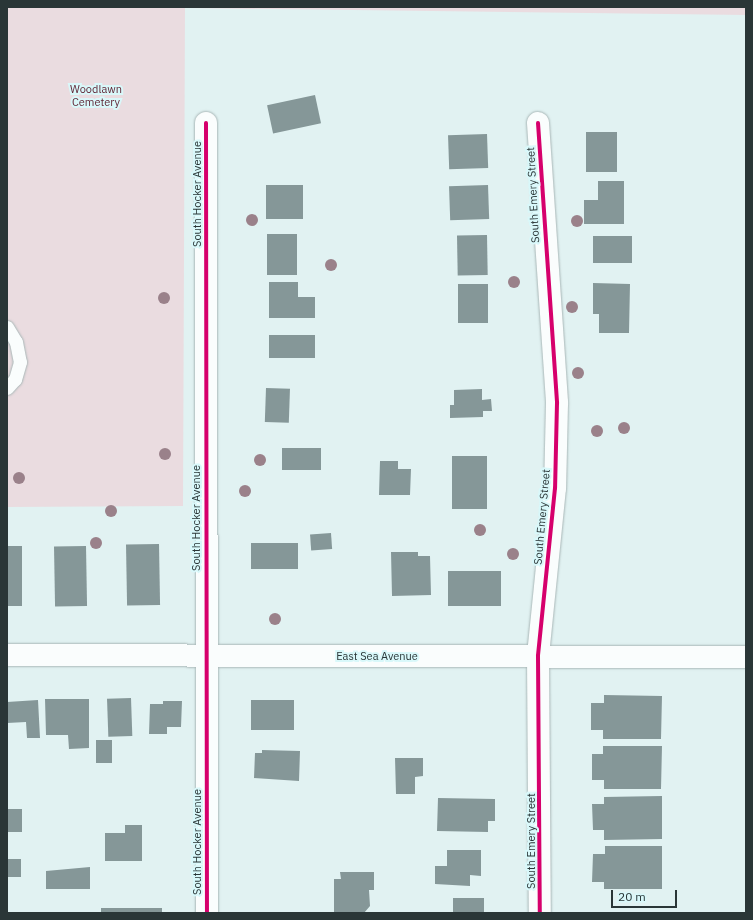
<!DOCTYPE html>
<style>
body{margin:0}
#map{position:relative;width:753px;height:920px;overflow:hidden;background:#e1f2f2;font-family:"IBM Plex Sans",sans-serif}
div>[style]{position:absolute}
.green>*{inset:0;background:#eadce0}
.building>*{inset:0;background:#859798;transform-origin:0 0}
.roads{filter:drop-shadow(0 0 1px #a9b7b7) drop-shadow(0 0 1px #a9b7b7)}
.service>*{height:13px;margin:-6.5px;padding:0 6.5px;transform-origin:6.5px;border-radius:6.5px;background:#fafdfd}
.minor>*{height:22px;margin:-11px;padding:0 11px;transform-origin:11px;border-radius:11px;background:#fafdfd}
.cycleway>*{height:4px;margin:-2px;padding:0 2px;transform-origin:2px;border-radius:2px;background:#d6006c}
.trees>*{width:12px;height:12px;margin:-6px;border-radius:50%;background:#9a818a}
span{translate:-50% -50%;white-space:nowrap;text-align:center;line-height:1.15;-webkit-text-stroke:4px #d9f8fa;paint-order:stroke}
.park-label{font-size:11px;color:#602535}
.street-label{font-size:11px;color:#2a3637}
.frame{position:absolute;inset:0;border:8px solid #2a3637;pointer-events:none}
.scale{position:absolute;left:611px;top:890px;width:66px;height:18px;box-sizing:border-box;border:2px solid #2a3637;border-top:0;padding-left:5px;font-size:12px;line-height:14px;white-space:nowrap;color:#2a3637;-webkit-text-stroke:3px #d9f8fa;paint-order:stroke}
</style>
<div id="map">
<div class="green">
<div style="clip-path:polygon(7px 7px,746px 7px,746px 15px,185px 8px,183px 506px,7px 507px)"></div>
</div>
<div class="building">
<div style="left:315px;top:95px;width:29px;height:49px;rotate:78deg"></div>
<div style="left:586px;top:132px;width:31px;height:40px"></div>
<div style="left:487px;top:134px;width:34px;height:39px;rotate:88deg"></div>
<div style="clip-path:polygon(598px 181px,624px 181px,624px 224px,584px 224px,584px 200px,598px 200px)"></div>
<div style="left:266px;top:185px;width:37px;height:34px"></div>
<div style="left:488px;top:185px;width:34px;height:39px;rotate:88deg"></div>
<div style="left:267px;top:234px;width:30px;height:41px"></div>
<div style="left:487px;top:235px;width:40px;height:30px;rotate:89deg"></div>
<div style="left:632px;top:236px;width:27px;height:39px;rotate:90deg"></div>
<div style="clip-path:polygon(269px 282px,298px 282px,298px 297px,315px 297px,315px 318px,269px 318px)"></div>
<div style="clip-path:polygon(593px 283px,630px 284px,629px 333px,599px 333px,599px 314px,593px 314px)"></div>
<div style="left:488px;top:284px;width:39px;height:30px;rotate:90deg"></div>
<div style="left:315px;top:335px;width:23px;height:46px;rotate:90deg"></div>
<div style="left:266px;top:388px;width:24px;height:34px;rotate:2deg"></div>
<div style="clip-path:polygon(482px 389px,482px 400px,491px 399px,492px 411px,483px 411px,483px 417px,450px 418px,450px 405px,454px 405px,454px 390px)"></div>
<div style="left:321px;top:448px;width:22px;height:39px;rotate:90deg"></div>
<div style="left:452px;top:456px;width:35px;height:53px"></div>
<div style="clip-path:polygon(380px 461px,398px 461px,398px 469px,411px 469px,410px 495px,379px 495px)"></div>
<div style="left:331px;top:533px;width:16px;height:21px;rotate:86deg"></div>
<div style="left:298px;top:543px;width:26px;height:47px;rotate:90deg"></div>
<div style="left:159px;top:544px;width:61px;height:33px;rotate:89deg"></div>
<div style="left:7px;top:546px;width:15px;height:60px"></div>
<div style="left:86px;top:546px;width:60px;height:32px;rotate:89deg"></div>
<div style="clip-path:polygon(391px 552px,418px 552px,418px 556px,430px 556px,431px 595px,392px 596px)"></div>
<div style="left:448px;top:571px;width:53px;height:35px"></div>
<div style="clip-path:polygon(604px 695px,662px 696px,661px 739px,603px 739px,603px 730px,591px 730px,591px 703px,604px 703px)"></div>
<div style="left:131px;top:698px;width:38px;height:24px;rotate:88deg"></div>
<div style="clip-path:polygon(45px 699px,89px 699px,89px 748px,69px 749px,68px 735px,46px 735px)"></div>
<div style="clip-path:polygon(38px 700px,40px 738px,27px 738px,26px 722px,7px 723px,7px 702px)"></div>
<div style="left:251px;top:700px;width:43px;height:30px"></div>
<div style="clip-path:polygon(163px 701px,182px 701px,181px 727px,167px 727px,167px 734px,149px 734px,150px 704px,163px 704px)"></div>
<div style="left:96px;top:740px;width:16px;height:23px"></div>
<div style="clip-path:polygon(603px 746px,662px 746px,661px 789px,604px 789px,604px 780px,592px 780px,592px 754px,603px 754px)"></div>
<div style="clip-path:polygon(262px 750px,300px 751px,299px 781px,254px 778px,255px 753px,262px 753px)"></div>
<div style="clip-path:polygon(395px 758px,423px 758px,423px 776px,415px 777px,415px 794px,396px 794px)"></div>
<div style="clip-path:polygon(662px 796px,662px 839px,604px 840px,604px 830px,593px 830px,592px 804px,604px 804px,604px 797px)"></div>
<div style="clip-path:polygon(438px 798px,495px 799px,495px 821px,488px 821px,488px 832px,437px 831px)"></div>
<div style="left:7px;top:809px;width:15px;height:23px"></div>
<div style="clip-path:polygon(125px 825px,142px 825px,142px 861px,105px 861px,105px 833px,125px 833px)"></div>
<div style="clip-path:polygon(605px 846px,662px 846px,662px 889px,604px 889px,604px 882px,592px 882px,593px 854px,605px 854px)"></div>
<div style="clip-path:polygon(447px 850px,481px 850px,481px 876px,470px 875px,470px 886px,435px 884px,435px 866px,447px 866px)"></div>
<div style="left:7px;top:859px;width:14px;height:18px"></div>
<div style="clip-path:polygon(90px 867px,90px 889px,46px 889px,46px 871px)"></div>
<div style="clip-path:polygon(340px 872px,374px 872px,374px 890px,369px 890px,370px 906px,364px 913px,334px 913px,334px 879px,341px 879px)"></div>
<div style="left:453px;top:898px;width:31px;height:15px"></div>
<div style="left:101px;top:908px;width:61px;height:5px"></div>
</div>
<div class="roads">
<div class="service">
<div style="left:7px;top:327px;width:17px;rotate:59deg"></div>
<div style="left:16px;top:342px;width:20px;rotate:79deg"></div>
<div style="left:20px;top:362px;width:18px;rotate:106deg"></div>
<div style="left:15px;top:379px;width:12px;rotate:132deg"></div>
</div>
<div class="minor">
<div style="left:206px;top:123px;width:790px;rotate:89.93deg"></div>
<div style="left:538px;top:123px;width:281px;rotate:86.1deg"></div>
<div style="left:557px;top:403px;width:85px;rotate:91.3deg"></div>
<div style="left:555px;top:488px;width:169px;rotate:95.8deg"></div>
<div style="left:538px;top:656px;width:257px;rotate:89.6deg"></div>
<div style="left:7px;top:655px;width:739px;rotate:0.16deg"></div>
</div>
</div>
<div class="cycleway">
<div style="left:206px;top:123px;width:790px;rotate:89.93deg"></div>
<div style="left:538px;top:123px;width:281px;rotate:86.1deg"></div>
<div style="left:557px;top:403px;width:85px;rotate:91.3deg"></div>
<div style="left:555px;top:488px;width:169px;rotate:95.8deg"></div>
<div style="left:538px;top:656px;width:257px;rotate:89.6deg"></div>
</div>
<div class="trees">
<div style="left:252px;top:220px"></div>
<div style="left:577px;top:221px"></div>
<div style="left:331px;top:265px"></div>
<div style="left:514px;top:282px"></div>
<div style="left:164px;top:298px"></div>
<div style="left:572px;top:307px"></div>
<div style="left:578px;top:373px"></div>
<div style="left:624px;top:428px"></div>
<div style="left:597px;top:431px"></div>
<div style="left:165px;top:454px"></div>
<div style="left:260px;top:460px"></div>
<div style="left:19px;top:478px"></div>
<div style="left:245px;top:491px"></div>
<div style="left:111px;top:511px"></div>
<div style="left:480px;top:530px"></div>
<div style="left:96px;top:543px"></div>
<div style="left:513px;top:554px"></div>
<div style="left:275px;top:619px"></div>
</div>
<div class="park-label">
<span style="left:96px;top:96px">Woodlawn<br>Cemetery</span>
</div>
<div class="street-label">
<span style="left:197px;top:194px;rotate:-90deg">South Hocker Avenue</span>
<span style="left:533px;top:195px;rotate:-93deg">South Emery Street</span>
<span style="left:542px;top:517px;rotate:-85deg">South Emery Street</span>
<span style="left:196px;top:518px;rotate:-90deg">South Hocker Avenue</span>
<span style="left:377px;top:656px">East Sea Avenue</span>
<span style="left:531px;top:841px;rotate:-90deg">South Emery Street</span>
<span style="left:197px;top:842px;rotate:-90deg">South Hocker Avenue</span>
</div>
<div class="frame"></div>
<div class="scale">20 m</div>
</div>
